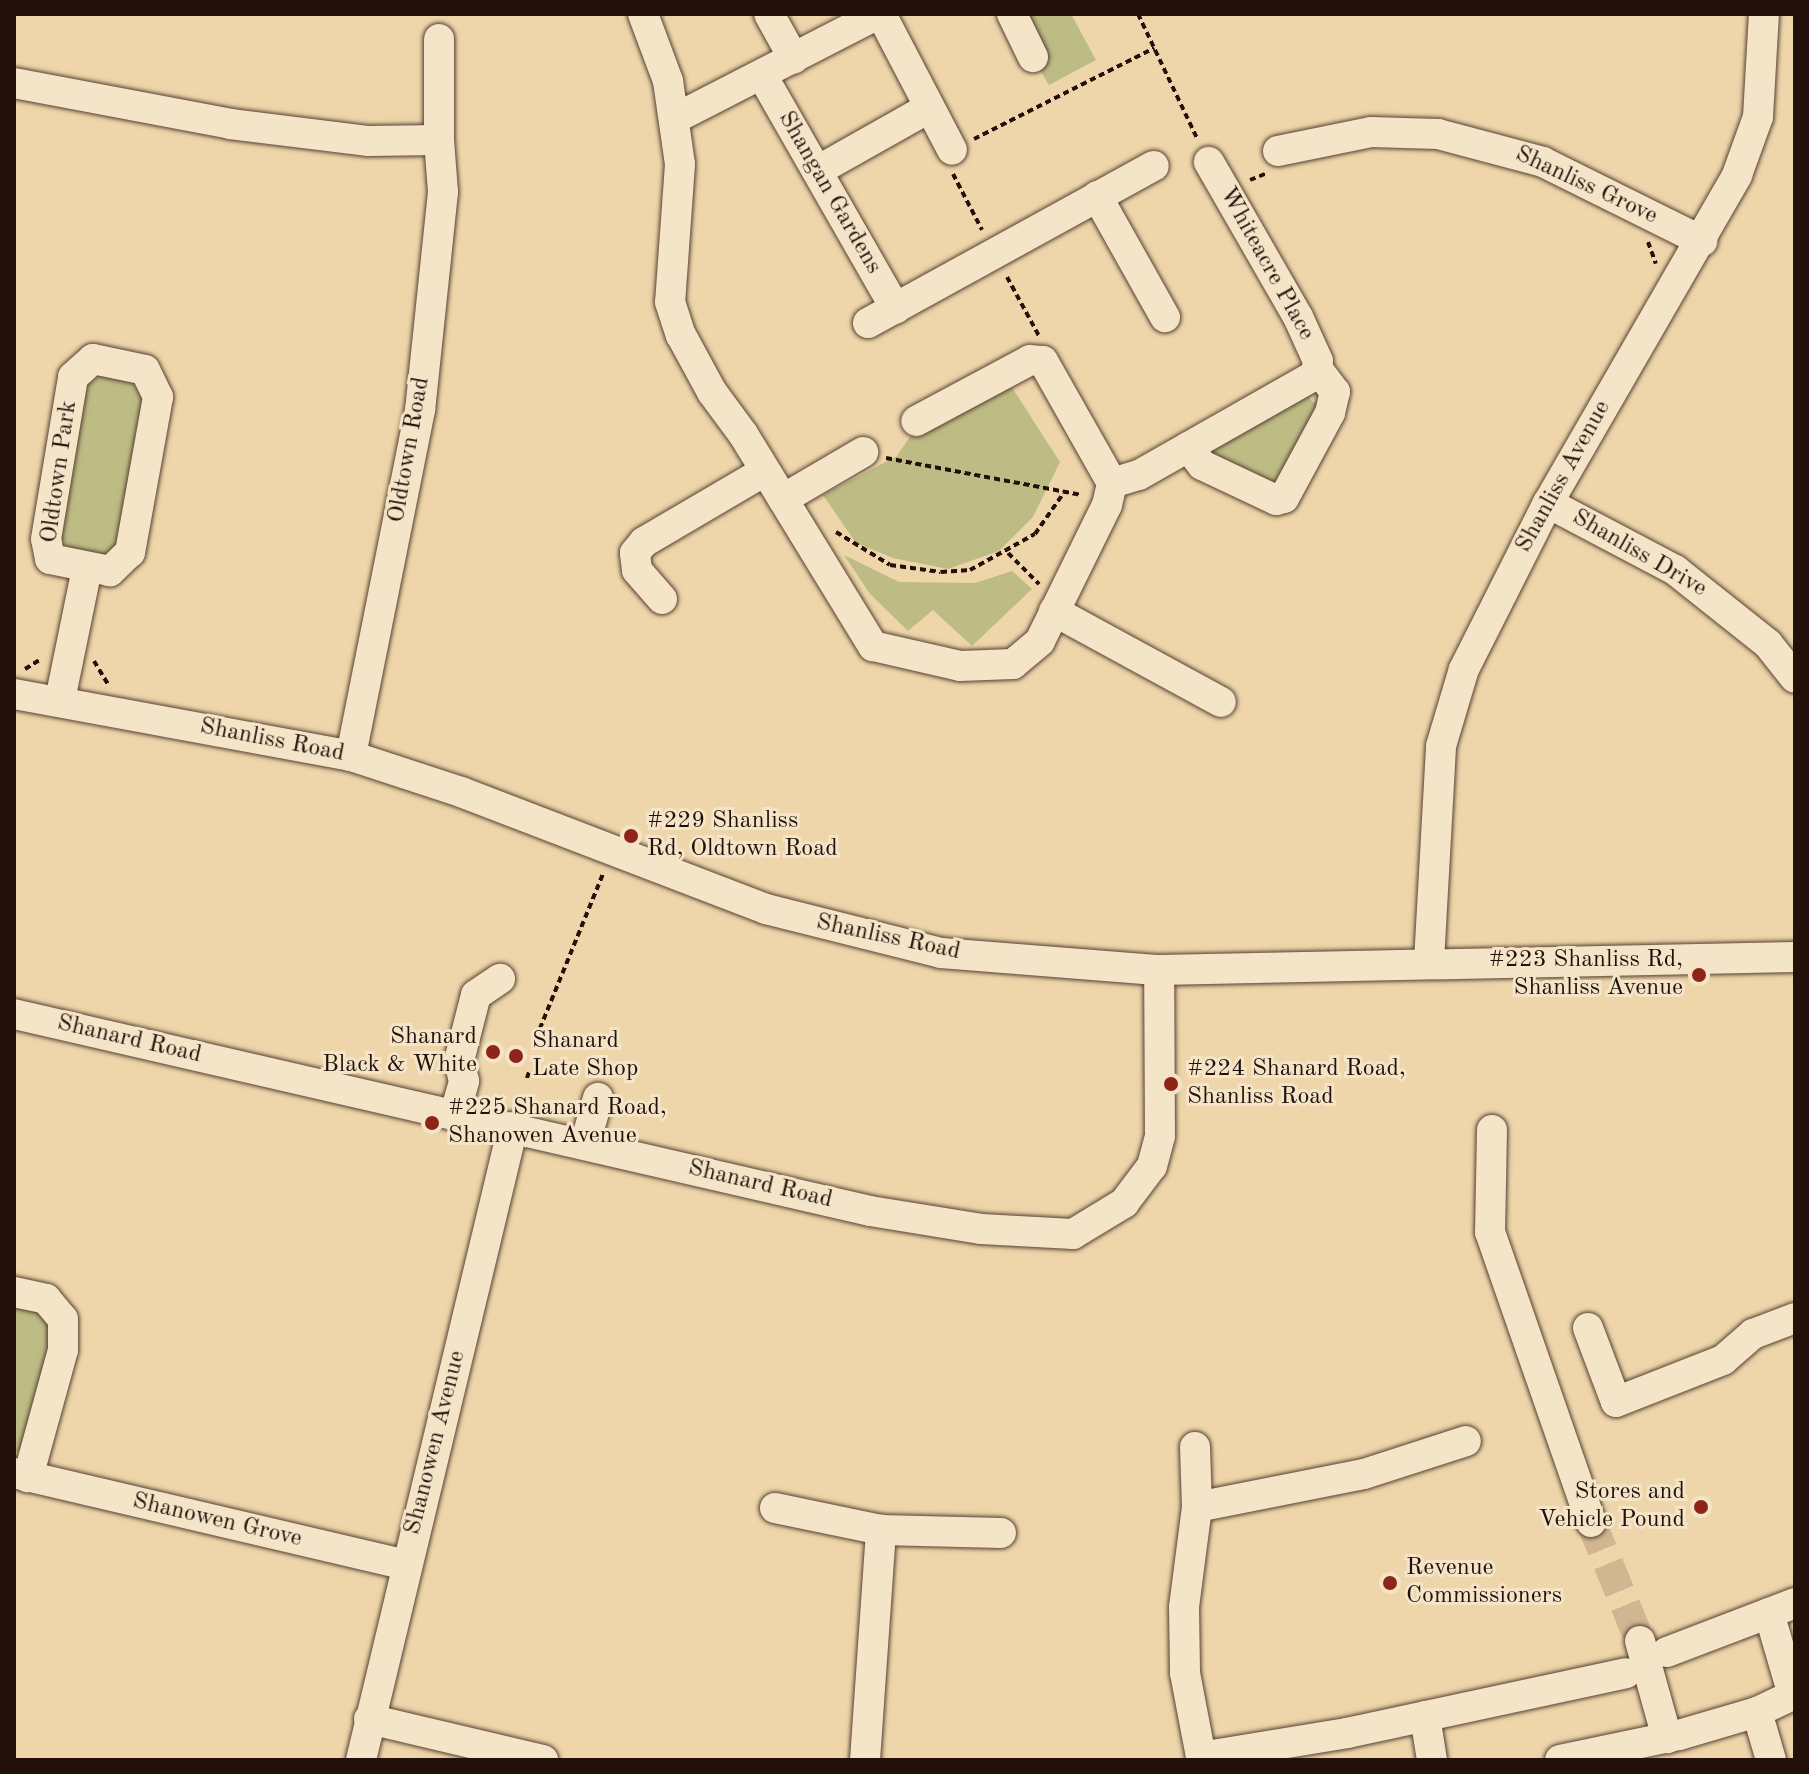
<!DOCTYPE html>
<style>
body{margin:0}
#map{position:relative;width:1809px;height:1774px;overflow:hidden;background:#eed5aa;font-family:"Old Standard TT",serif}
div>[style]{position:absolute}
.green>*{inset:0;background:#bebc85}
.minor-tunnel>*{height:30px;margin-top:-15px;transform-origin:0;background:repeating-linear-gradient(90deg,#d0b792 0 30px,transparent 0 45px)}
.path>*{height:4px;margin-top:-2px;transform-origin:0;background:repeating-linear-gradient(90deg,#23100a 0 6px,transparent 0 10px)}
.roads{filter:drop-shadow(0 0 2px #564132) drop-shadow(0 0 2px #564132)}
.minor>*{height:30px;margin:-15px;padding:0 15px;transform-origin:15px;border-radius:15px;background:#f4e4c8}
.dots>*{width:22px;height:22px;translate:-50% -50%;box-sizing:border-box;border:4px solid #f4e4c8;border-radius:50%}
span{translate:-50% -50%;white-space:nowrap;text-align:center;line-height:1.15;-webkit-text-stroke:6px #f4e4c8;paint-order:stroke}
.street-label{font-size:24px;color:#23100a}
.poi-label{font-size:24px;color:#23100a}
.left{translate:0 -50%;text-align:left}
.right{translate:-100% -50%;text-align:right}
.frame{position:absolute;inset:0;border:16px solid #23100a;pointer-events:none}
</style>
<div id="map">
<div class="green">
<div style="clip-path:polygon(1024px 14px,1071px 14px,1096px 60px,1049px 85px,1038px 67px,1049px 60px)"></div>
<div style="clip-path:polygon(108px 372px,129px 377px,144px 402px,115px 554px,97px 560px,73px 555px,56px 530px,79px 390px)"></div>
<div style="clip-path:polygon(1009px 383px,1060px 462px,1033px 517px,999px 551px,948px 569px,893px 558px,856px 543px,823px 495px,897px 456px,915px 429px)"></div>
<div style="clip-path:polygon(1307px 394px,1313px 403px,1325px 397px,1281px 490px,1209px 459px,1208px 449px)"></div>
<div style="clip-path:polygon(844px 555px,899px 582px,975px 583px,1012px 571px,1032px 589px,972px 646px,933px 610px,908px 631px,870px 594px)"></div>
<div style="clip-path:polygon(14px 1299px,32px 1303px,55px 1333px,26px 1443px,14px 1455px)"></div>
</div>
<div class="minor-tunnel">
<div style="left:1591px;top:1522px;width:129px;rotate:67.6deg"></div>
</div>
<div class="path">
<div style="left:1138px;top:14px;width:137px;rotate:64.6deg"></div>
<div style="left:974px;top:139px;width:202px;rotate:-26.8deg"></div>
<div style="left:953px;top:174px;width:63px;rotate:62.6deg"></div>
<div style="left:1250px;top:180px;width:18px;rotate:-22deg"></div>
<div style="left:1648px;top:242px;width:23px;rotate:70deg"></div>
<div style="left:1007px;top:277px;width:67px;rotate:61.5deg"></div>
<div style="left:886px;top:458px;width:199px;rotate:10.7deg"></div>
<div style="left:836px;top:532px;width:63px;rotate:31.4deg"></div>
<div style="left:890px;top:565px;width:51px;rotate:7.8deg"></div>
<div style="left:941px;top:572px;width:29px;rotate:-4deg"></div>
<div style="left:970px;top:570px;width:74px;rotate:-29deg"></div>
<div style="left:1035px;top:534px;width:52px;rotate:-55.1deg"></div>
<div style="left:1008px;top:553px;width:44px;rotate:45deg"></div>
<div style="left:94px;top:661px;width:27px;rotate:59deg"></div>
<div style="left:25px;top:669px;width:19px;rotate:-32deg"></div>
<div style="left:536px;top:1038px;width:177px;rotate:-67.8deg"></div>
<div style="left:527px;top:1078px;width:6px;rotate:-72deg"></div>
</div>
<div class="roads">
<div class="minor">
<div style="left:643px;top:14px;width:72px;rotate:69.5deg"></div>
<div style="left:668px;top:81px;width:84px;rotate:81.8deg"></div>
<div style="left:680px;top:164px;width:138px;rotate:94.1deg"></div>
<div style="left:670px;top:302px;width:35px;rotate:72deg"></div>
<div style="left:681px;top:335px;width:65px;rotate:61.5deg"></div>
<div style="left:712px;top:392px;width:52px;rotate:53.6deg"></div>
<div style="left:743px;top:434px;width:249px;rotate:58.5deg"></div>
<div style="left:873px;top:646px;width:89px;rotate:12.9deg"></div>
<div style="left:960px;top:666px;width:53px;rotate:-2.2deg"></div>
<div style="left:1013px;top:664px;width:35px;rotate:-40deg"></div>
<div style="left:1040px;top:641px;width:152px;rotate:-63.8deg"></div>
<div style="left:1107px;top:505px;width:23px;rotate:-77deg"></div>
<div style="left:1112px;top:483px;width:140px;rotate:-119.5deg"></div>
<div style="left:1043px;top:361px;width:13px;rotate:-176deg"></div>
<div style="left:1030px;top:360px;width:129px;rotate:151.8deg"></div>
<div style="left:769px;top:14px;width:51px;rotate:60.9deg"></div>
<div style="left:881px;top:14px;width:153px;rotate:62.4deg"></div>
<div style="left:1012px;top:14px;width:48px;rotate:64deg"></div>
<div style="left:439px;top:39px;width:101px;rotate:90deg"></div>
<div style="left:763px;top:77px;width:267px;rotate:60.2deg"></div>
<div style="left:14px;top:83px;width:220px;rotate:10.7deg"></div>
<div style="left:230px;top:124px;width:140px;rotate:7deg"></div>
<div style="left:369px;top:141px;width:70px;rotate:-0.8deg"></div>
<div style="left:439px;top:140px;width:52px;rotate:85.6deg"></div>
<div style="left:443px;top:192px;width:219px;rotate:96deg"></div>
<div style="left:420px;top:410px;width:353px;rotate:101.3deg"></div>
<div style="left:676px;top:118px;width:227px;rotate:-27.2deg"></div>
<div style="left:1278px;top:151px;width:95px;rotate:-11.5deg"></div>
<div style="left:1371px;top:132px;width:67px;rotate:1.7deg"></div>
<div style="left:1438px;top:134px;width:109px;rotate:14.9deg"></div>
<div style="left:1543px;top:162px;width:178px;rotate:26.4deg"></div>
<div style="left:817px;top:171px;width:129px;rotate:-29.4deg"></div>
<div style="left:1097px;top:196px;width:139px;rotate:60.7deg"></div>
<div style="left:868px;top:323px;width:326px;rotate:-28.8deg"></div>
<div style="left:93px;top:359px;width:53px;rotate:11.9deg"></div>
<div style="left:145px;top:370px;width:30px;rotate:64deg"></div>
<div style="left:158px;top:397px;width:158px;rotate:100.2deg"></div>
<div style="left:130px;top:552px;width:28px;rotate:136deg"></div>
<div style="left:110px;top:571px;width:61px;rotate:-168.7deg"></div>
<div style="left:50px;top:559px;width:20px;rotate:-101deg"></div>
<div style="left:46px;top:539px;width:164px;rotate:-80.5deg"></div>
<div style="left:73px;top:377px;width:27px;rotate:-42deg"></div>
<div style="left:1188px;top:447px;width:23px;rotate:52deg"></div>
<div style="left:1202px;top:465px;width:82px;rotate:25.3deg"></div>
<div style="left:1276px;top:500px;width:8px;rotate:-14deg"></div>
<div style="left:1284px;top:498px;width:97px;rotate:-61.6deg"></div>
<div style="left:1330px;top:413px;width:22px;rotate:-77deg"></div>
<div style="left:1335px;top:392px;width:30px;rotate:-127deg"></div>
<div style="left:1112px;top:483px;width:28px;rotate:-17deg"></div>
<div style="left:1139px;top:475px;width:205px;rotate:-29.6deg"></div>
<div style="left:1317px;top:374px;width:13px;rotate:-86deg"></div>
<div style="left:1318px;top:361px;width:48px;rotate:-114.4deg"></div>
<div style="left:1298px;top:317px;width:179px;rotate:-119.9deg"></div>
<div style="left:783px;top:499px;width:93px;rotate:-30.4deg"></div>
<div style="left:1548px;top:503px;width:144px;rotate:27.8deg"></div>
<div style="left:1675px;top:570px;width:119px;rotate:38.5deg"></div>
<div style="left:1768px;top:644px;width:43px;rotate:51.5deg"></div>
<div style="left:662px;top:599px;width:38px;rotate:-131deg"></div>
<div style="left:637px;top:570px;width:17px;rotate:-97deg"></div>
<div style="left:635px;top:553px;width:14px;rotate:-51deg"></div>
<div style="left:644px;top:542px;width:140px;rotate:-30.4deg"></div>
<div style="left:1054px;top:611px;width:190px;rotate:28.6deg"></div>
<div style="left:14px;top:694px;width:343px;rotate:10.4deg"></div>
<div style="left:351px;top:756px;width:116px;rotate:18.1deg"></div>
<div style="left:461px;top:792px;width:327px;rotate:21deg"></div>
<div style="left:766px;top:909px;width:180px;rotate:14.1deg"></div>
<div style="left:941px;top:953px;width:219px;rotate:4.5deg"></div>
<div style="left:1159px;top:970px;width:636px;rotate:-1.17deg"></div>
<div style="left:60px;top:700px;width:135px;rotate:-78.4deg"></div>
<div style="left:1429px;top:962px;width:216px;rotate:-86.8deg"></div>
<div style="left:1441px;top:746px;width:80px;rotate:-73.4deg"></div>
<div style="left:1464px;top:669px;width:186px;rotate:-63.2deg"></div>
<div style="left:1548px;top:503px;width:379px;rotate:-60deg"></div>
<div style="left:1737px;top:175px;width:62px;rotate:-70.1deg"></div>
<div style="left:1758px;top:117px;width:103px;rotate:-86.7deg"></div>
<div style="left:14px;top:1014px;width:878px;rotate:12.96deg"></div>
<div style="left:870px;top:1211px;width:112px;rotate:9.2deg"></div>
<div style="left:981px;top:1229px;width:92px;rotate:3.1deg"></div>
<div style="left:1073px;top:1234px;width:60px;rotate:-31.3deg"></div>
<div style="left:1124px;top:1203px;width:46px;rotate:-52.9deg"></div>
<div style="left:1152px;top:1166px;width:31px;rotate:-75deg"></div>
<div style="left:1160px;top:1136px;width:166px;rotate:-90.3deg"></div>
<div style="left:455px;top:1113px;width:33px;rotate:-74deg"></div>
<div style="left:464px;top:1081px;width:21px;rotate:-104deg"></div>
<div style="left:459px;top:1061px;width:68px;rotate:-75.6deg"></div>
<div style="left:476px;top:995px;width:29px;rotate:-34deg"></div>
<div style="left:1492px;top:1130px;width:102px;rotate:91.1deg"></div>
<div style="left:1490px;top:1232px;width:307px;rotate:70.8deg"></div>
<div style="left:585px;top:1144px;width:48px;rotate:-74.2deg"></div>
<div style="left:14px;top:1292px;width:33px;rotate:12deg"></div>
<div style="left:46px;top:1299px;width:26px;rotate:50deg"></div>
<div style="left:63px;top:1319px;width:31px;rotate:90deg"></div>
<div style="left:63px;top:1350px;width:132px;rotate:105.4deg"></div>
<div style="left:1588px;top:1328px;width:79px;rotate:69.3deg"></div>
<div style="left:1616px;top:1402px;width:115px;rotate:-21.4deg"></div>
<div style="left:1723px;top:1360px;width:40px;rotate:-41deg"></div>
<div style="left:1753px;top:1334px;width:45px;rotate:-20.9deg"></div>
<div style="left:1195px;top:1447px;width:60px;rotate:88.1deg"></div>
<div style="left:1197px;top:1507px;width:101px;rotate:97.4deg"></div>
<div style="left:1184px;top:1607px;width:66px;rotate:89.1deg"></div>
<div style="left:1185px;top:1673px;width:86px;rotate:79.2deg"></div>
<div style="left:1201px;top:1757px;width:148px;rotate:-9.3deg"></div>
<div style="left:1347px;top:1733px;width:285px;rotate:-12.1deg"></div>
<div style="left:14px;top:1473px;width:404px;rotate:13.2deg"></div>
<div style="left:1197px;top:1507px;width:170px;rotate:-11.2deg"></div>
<div style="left:1364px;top:1474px;width:107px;rotate:-17.9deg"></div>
<div style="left:775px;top:1508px;width:108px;rotate:11.7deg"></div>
<div style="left:881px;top:1530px;width:120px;rotate:1.4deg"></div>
<div style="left:1769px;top:1613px;width:85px;rotate:73.7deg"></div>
<div style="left:1640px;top:1641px;width:101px;rotate:74.4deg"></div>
<div style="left:1667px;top:1652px;width:137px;rotate:-20.9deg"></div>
<div style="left:1757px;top:1712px;width:50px;rotate:73.7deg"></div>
<div style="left:1425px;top:1716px;width:45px;rotate:81deg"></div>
<div style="left:369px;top:1719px;width:179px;rotate:13.3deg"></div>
<div style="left:361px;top:1760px;width:651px;rotate:-76.5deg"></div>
<div style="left:865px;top:1760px;width:231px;rotate:-86deg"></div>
<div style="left:1560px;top:1760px;width:122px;rotate:-11.9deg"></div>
<div style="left:1679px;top:1735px;width:81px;rotate:-16.4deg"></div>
<div style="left:1757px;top:1712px;width:42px;rotate:-25.3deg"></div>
</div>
</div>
<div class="dots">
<div style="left:631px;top:836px;background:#8f2418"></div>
<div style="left:1699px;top:975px;background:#8f2418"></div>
<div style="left:493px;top:1052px;background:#8f2418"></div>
<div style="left:516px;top:1056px;background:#8f2418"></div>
<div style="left:1171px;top:1084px;background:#8f2418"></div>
<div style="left:432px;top:1123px;background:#8f2418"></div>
<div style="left:1701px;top:1507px;background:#8f2418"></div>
<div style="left:1390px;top:1583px;background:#8f2418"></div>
</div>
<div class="street-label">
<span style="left:1586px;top:186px;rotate:25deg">Shanliss Grove</span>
<span style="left:829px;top:193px;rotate:60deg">Shangan Gardens</span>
<span style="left:1266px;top:264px;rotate:61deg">Whiteacre Place</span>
<span style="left:410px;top:450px;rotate:-80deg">Oldtown Road</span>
<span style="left:60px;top:472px;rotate:-82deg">Oldtown Park</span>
<span style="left:1564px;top:477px;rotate:-61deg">Shanliss Avenue</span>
<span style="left:1639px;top:554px;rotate:30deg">Shanliss Drive</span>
<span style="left:272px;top:741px;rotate:11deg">Shanliss Road</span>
<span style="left:888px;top:938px;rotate:12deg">Shanliss Road</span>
<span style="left:129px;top:1040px;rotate:13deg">Shanard Road</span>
<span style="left:760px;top:1185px;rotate:13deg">Shanard Road</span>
<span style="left:436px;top:1443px;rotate:-76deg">Shanowen Avenue</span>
<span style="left:217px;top:1521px;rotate:13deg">Shanowen Grove</span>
</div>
<div class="poi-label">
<span class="left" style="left:647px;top:836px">#229 Shanliss<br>Rd, Oldtown Road</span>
<span class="right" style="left:1683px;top:975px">#223 Shanliss Rd,<br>Shanliss Avenue</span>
<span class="right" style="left:477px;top:1052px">Shanard<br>Black &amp; White</span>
<span class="left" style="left:532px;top:1056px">Shanard<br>Late Shop</span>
<span class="left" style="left:1187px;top:1084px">#224 Shanard Road,<br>Shanliss Road</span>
<span class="left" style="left:448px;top:1123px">#225 Shanard Road,<br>Shanowen Avenue</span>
<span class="right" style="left:1685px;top:1507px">Stores and<br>Vehicle Pound</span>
<span class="left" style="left:1406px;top:1583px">Revenue<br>Commissioners</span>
</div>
<div class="frame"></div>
</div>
